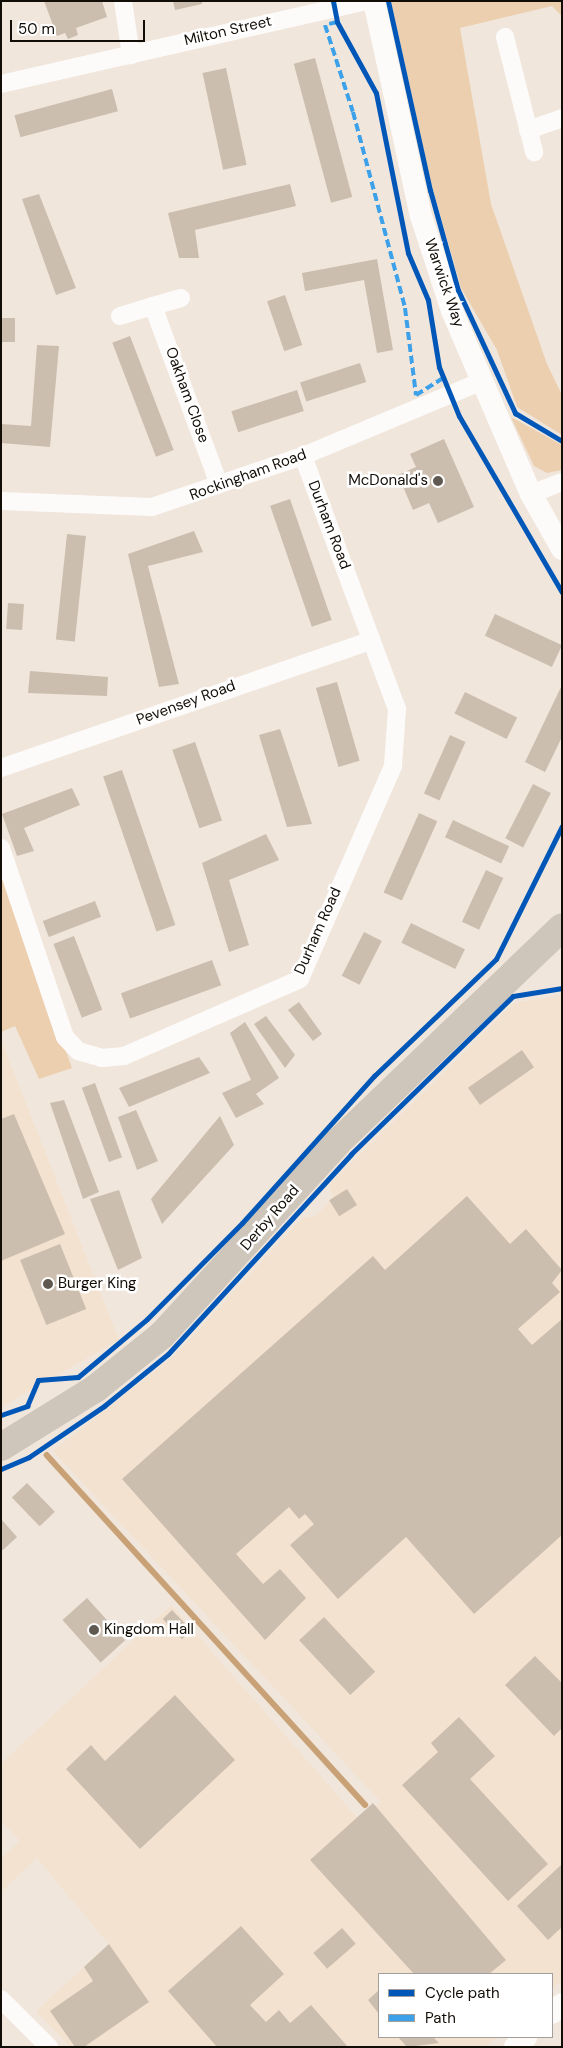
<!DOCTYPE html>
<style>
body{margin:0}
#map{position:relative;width:563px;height:2048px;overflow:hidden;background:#f0e6dc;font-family:"DM Sans",sans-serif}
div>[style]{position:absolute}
.built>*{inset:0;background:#f3e2cf}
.green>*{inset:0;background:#eccfaf}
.stream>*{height:5.5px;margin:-2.75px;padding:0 2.75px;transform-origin:2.75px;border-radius:2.75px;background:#c8a276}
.building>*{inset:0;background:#ccbeae;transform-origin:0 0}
.minor>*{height:18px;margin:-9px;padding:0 9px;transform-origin:9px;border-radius:9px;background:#fdfbfa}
.tertiary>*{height:22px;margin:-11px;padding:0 11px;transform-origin:11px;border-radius:11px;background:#fdfbfa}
.trunk>*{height:28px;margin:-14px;padding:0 14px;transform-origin:14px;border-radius:14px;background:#cfc6bb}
.quiet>*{height:4px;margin-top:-2px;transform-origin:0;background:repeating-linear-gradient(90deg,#3da1e9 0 8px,transparent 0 12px)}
.cycleway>*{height:5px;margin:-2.5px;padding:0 2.5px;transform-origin:2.5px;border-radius:2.5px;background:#0057b8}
.dots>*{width:14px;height:14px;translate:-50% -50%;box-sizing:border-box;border:2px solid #fff;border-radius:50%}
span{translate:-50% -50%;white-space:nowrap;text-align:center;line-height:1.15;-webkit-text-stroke:5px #fff;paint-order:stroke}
.street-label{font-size:15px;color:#130d07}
.poi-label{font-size:15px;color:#130d07}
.right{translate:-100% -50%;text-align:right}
.left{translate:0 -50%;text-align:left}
.frame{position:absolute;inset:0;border:2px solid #130d07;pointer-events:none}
.legend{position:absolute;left:378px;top:1973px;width:175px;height:65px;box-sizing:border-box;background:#fff;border:1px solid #a19e9c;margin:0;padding:6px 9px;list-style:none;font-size:15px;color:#130d07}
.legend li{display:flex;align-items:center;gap:10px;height:25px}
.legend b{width:25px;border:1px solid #a19e9c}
.scale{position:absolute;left:10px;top:20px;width:135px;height:22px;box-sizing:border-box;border:2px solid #130d07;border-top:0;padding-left:6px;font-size:15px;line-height:18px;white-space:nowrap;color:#130d07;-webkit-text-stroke:4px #fff;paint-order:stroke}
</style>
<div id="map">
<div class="built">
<div style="clip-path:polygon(562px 995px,562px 1979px,552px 1990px,552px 1974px,379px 1974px,379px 2037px,497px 2037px,486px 2047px,71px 2047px,36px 2011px,109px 1944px,37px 1858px,1px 1892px,1px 1859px,20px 1841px,1px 1821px,1px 1764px,171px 1605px,360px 1821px,381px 1802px,53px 1451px,174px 1356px,302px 1218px,316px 1216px,333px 1197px,329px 1185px,514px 1003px)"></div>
<div style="clip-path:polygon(1px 1040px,119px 1340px,1px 1407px)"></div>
</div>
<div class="green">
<div style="clip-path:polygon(391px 1px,562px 1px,562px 16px,552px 6px,460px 28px,491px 204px,547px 364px,562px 395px,562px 435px,517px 407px,497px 350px,461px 288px,430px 179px)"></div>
<div style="clip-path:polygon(511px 417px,562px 445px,562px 470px,547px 473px,534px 466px)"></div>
<div style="clip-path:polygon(1px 869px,72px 1068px,39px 1079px,15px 1026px,1px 1032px)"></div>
</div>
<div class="stream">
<div style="left:47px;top:1455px;width:473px;rotate:47.7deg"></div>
</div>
<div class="building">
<div style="clip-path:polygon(44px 1px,102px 1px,107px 17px,76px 28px,78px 35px,68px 39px,65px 33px,57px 36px)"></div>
<div style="clip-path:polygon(173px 1px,202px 1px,202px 4px,175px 10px)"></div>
<div style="left:315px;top:58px;width:144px;height:22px;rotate:75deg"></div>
<div style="left:226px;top:68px;width:99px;height:24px;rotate:78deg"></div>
<div style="left:112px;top:89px;width:23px;height:101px;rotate:75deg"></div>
<div style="clip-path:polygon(290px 184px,296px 206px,195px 230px,199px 258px,179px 258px,168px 213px)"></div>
<div style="clip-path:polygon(39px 194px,76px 288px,56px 295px,22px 199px)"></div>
<div style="clip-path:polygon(377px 259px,393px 350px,377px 353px,364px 280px,305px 291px,302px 273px)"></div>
<div style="left:285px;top:295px;width:53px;height:19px;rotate:71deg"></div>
<div style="left:1px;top:318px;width:14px;height:24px"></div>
<div style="left:130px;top:336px;width:122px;height:19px;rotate:69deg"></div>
<div style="clip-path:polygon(37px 345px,59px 346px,50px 447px,1px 443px,1px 424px,31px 426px)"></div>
<div style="left:360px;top:363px;width:20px;height:63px;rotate:72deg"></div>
<div style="left:297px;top:390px;width:22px;height:69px;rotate:72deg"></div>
<div style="clip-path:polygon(444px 439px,474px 507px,438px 523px,429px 503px,413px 510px,398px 475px,416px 467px,410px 454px)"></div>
<div style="left:290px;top:499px;width:128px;height:21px;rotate:71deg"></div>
<div style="clip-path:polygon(194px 531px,203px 552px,148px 566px,179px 684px,159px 687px,128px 554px)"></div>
<div style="left:67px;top:534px;width:19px;height:106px;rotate:6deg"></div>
<div style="left:8px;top:603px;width:16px;height:26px;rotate:4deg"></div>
<div style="left:495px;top:614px;width:74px;height:24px;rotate:25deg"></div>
<div style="clip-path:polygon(30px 671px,108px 677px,107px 696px,28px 693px)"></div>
<div style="left:337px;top:682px;width:82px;height:22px;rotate:74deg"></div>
<div style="clip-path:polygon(562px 685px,562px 737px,545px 772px,525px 762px)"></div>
<div style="left:465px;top:692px;width:58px;height:24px;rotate:26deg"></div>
<div style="clip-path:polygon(280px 729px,312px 824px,287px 827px,259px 735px)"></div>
<div style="left:450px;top:735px;width:17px;height:64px;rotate:24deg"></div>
<div style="left:195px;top:742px;width:83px;height:24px;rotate:71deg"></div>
<div style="left:122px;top:770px;width:164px;height:20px;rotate:71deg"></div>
<div style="left:533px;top:784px;width:20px;height:61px;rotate:27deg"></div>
<div style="clip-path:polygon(72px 788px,80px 805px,24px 828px,34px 851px,17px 856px,2px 814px)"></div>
<div style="left:419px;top:813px;width:20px;height:87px;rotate:24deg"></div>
<div style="left:453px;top:820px;width:62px;height:19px;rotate:25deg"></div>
<div style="clip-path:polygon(266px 834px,279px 860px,229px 880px,249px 945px,229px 952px,202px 863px)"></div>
<div style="left:486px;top:870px;width:19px;height:57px;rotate:25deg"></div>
<div style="left:95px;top:901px;width:17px;height:56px;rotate:69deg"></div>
<div style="left:411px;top:923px;width:60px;height:22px;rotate:26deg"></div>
<div style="left:364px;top:932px;width:20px;height:49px;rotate:27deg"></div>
<div style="left:74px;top:936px;width:79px;height:22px;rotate:69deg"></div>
<div style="left:212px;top:960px;width:27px;height:97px;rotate:70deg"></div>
<div style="clip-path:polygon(299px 1002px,322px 1034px,313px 1041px,288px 1010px)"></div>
<div style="clip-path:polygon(266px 1016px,295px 1055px,285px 1068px,254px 1024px)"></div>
<div style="clip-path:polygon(245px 1022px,279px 1078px,256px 1094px,264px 1104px,236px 1118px,222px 1093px,251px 1080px,230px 1033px)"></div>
<div style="left:522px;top:1050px;width:21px;height:66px;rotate:55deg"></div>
<div style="clip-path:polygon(199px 1057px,210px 1073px,129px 1107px,119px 1088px)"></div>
<div style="left:95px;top:1083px;width:79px;height:14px;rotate:70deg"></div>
<div style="clip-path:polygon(64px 1100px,99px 1192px,83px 1199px,50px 1103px)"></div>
<div style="clip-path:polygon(136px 1110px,158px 1161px,137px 1170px,118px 1117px)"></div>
<div style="clip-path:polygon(14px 1114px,65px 1234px,1px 1261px,1px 1119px)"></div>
<div style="clip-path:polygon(220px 1116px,234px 1145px,162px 1224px,151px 1199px)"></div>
<div style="left:347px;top:1189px;width:19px;height:21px;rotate:58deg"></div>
<div style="clip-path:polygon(119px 1190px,142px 1258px,118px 1270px,90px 1199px)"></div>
<div style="clip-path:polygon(467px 1196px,510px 1244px,526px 1229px,562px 1270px,552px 1283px,560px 1292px,518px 1329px,532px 1345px,562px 1319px,562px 1535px,474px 1614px,406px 1537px,338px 1599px,290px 1545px,314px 1524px,305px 1514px,299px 1519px,289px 1507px,236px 1554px,263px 1584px,280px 1569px,306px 1598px,265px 1640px,122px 1479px,373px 1256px,385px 1270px)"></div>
<div style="left:60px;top:1244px;width:70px;height:43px;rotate:68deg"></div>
<div style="left:27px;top:1483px;width:40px;height:21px;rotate:46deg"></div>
<div style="clip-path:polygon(1px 1519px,17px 1537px,3px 1550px,1px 1549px)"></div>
<div style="left:87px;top:1598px;width:57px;height:33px;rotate:48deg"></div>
<div style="left:172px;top:1610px;width:28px;height:13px;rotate:46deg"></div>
<div style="left:324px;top:1617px;width:75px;height:34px;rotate:47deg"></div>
<div style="clip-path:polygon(535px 1656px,562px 1683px,562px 1728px,554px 1736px,505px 1685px)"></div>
<div style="clip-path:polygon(175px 1695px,235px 1760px,140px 1849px,66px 1769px,91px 1745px,105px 1761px)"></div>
<div style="clip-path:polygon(459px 1717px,495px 1756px,470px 1779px,548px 1864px,508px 1901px,402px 1785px,438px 1752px,431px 1743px)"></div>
<div style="clip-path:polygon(373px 1803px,506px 1960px,489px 1974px,414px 1974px,310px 1860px)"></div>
<div style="clip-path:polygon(562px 1864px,562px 1927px,548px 1940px,517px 1906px)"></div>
<div style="clip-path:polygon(241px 1926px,284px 1974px,250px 2005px,266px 2022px,279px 2010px,290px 2023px,311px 2005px,348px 2047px,217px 2047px,168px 1991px)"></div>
<div style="left:342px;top:1928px;width:21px;height:38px;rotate:49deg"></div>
<div style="clip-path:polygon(109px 1944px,149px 2002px,84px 2047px,75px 2047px,50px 2011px,93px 1981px,84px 1967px)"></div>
<div style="clip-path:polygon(379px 1990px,379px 2014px,368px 2000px)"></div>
<div style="clip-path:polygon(398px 2037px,433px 2037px,439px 2043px,407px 2047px)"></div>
</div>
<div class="minor">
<div style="left:123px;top:1px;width:55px;rotate:81.6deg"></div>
<div style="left:505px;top:37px;width:119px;rotate:75.8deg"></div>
<div style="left:1px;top:84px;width:375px;rotate:-12.8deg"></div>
<div style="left:528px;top:130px;width:36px;rotate:-19deg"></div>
<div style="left:181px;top:298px;width:29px;rotate:164deg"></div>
<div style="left:153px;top:306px;width:190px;rotate:69.7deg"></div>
<div style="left:120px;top:316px;width:34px;rotate:-17deg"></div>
<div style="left:531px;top:494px;width:33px;rotate:-21deg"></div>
<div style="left:1px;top:501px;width:151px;rotate:2.3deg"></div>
<div style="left:152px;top:507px;width:159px;rotate:-18.7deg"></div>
<div style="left:303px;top:456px;width:194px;rotate:-22.7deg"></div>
<div style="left:1px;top:768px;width:392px;rotate:-19deg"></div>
<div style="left:1px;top:848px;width:200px;rotate:71.3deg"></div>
<div style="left:65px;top:1037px;width:19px;rotate:47deg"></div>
<div style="left:78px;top:1051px;width:25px;rotate:16deg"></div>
<div style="left:102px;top:1058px;width:22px;rotate:-5deg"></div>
<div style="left:124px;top:1056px;width:192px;rotate:-23.6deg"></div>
<div style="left:300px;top:979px;width:232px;rotate:-66.4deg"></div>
<div style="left:393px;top:766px;width:57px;rotate:-86deg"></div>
<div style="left:397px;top:709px;width:270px;rotate:-110.4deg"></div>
<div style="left:1px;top:1999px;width:68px;rotate:45deg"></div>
</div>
<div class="tertiary">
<div style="left:374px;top:1px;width:220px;rotate:77.7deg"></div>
<div style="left:421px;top:216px;width:100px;rotate:71.9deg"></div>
<div style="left:452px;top:311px;width:199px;rotate:66.7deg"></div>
<div style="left:531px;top:494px;width:63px;rotate:60.6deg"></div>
<div style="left:552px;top:2013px;width:13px;rotate:-42deg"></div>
<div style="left:515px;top:2047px;width:15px;rotate:-42deg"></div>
</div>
<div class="trunk">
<div style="left:1px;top:1447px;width:110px;rotate:-31.7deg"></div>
<div style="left:95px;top:1389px;width:86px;rotate:-38.9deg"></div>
<div style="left:162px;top:1335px;width:261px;rotate:-47.6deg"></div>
<div style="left:338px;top:1142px;width:310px;rotate:-43.8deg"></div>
</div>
<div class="quiet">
<div style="left:337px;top:22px;width:12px;rotate:166deg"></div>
<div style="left:325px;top:25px;width:91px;rotate:72.2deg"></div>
<div style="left:353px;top:112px;width:203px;rotate:75.1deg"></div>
<div style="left:405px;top:308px;width:88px;rotate:82.8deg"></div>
<div style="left:416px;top:395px;width:32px;rotate:-32deg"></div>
</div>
<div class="cycleway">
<div style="left:333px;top:1px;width:21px;rotate:79deg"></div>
<div style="left:337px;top:22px;width:81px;rotate:61.2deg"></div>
<div style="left:376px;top:93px;width:163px;rotate:78.7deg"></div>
<div style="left:408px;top:253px;width:51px;rotate:66.9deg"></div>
<div style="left:428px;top:300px;width:68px;rotate:80.7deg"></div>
<div style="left:439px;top:367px;width:53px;rotate:67.8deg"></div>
<div style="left:459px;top:416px;width:204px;rotate:59.7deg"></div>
<div style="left:388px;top:1px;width:194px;rotate:77.5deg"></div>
<div style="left:430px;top:190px;width:104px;rotate:74.4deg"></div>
<div style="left:458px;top:290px;width:136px;rotate:65.1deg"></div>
<div style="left:515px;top:413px;width:55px;rotate:30.8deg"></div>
<div style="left:1px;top:1415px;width:28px;rotate:-19deg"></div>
<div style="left:27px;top:1406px;width:28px;rotate:-67deg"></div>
<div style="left:38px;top:1380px;width:40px;rotate:-4.3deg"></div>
<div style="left:78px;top:1377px;width:90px;rotate:-40deg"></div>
<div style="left:147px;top:1319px;width:135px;rotate:-45.3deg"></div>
<div style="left:242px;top:1223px;width:198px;rotate:-48.1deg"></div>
<div style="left:374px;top:1076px;width:169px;rotate:-43.8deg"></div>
<div style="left:496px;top:959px;width:148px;rotate:-63.6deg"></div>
<div style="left:1px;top:1469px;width:30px;rotate:-23deg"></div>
<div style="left:29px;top:1457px;width:91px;rotate:-34.2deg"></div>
<div style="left:104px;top:1406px;width:82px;rotate:-39.1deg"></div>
<div style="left:168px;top:1354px;width:271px;rotate:-47.5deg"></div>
<div style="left:351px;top:1154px;width:226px;rotate:-44.3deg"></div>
<div style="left:513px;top:996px;width:50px;rotate:-9.3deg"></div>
</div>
<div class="dots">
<div style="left:438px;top:481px;background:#605952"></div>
<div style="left:48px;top:1284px;background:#605952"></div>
<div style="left:94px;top:1630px;background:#605952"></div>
</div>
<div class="street-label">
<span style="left:228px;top:31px;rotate:-13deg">Milton Street</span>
<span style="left:444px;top:283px;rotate:71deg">Warwick Way</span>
<span style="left:187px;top:395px;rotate:70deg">Oakham Close</span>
<span style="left:248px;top:475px;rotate:-20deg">Rockingham Road</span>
<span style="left:329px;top:525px;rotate:69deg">Durham Road</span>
<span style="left:186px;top:703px;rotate:-20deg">Pevensey Road</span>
<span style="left:318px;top:931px;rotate:-66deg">Durham Road</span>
<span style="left:270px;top:1218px;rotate:-49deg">Derby Road</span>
</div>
<div class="poi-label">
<span class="right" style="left:428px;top:481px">McDonald's</span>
<span class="left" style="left:58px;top:1284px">Burger King</span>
<span class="left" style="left:104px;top:1630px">Kingdom Hall</span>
</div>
<div class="frame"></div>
<ul class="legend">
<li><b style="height:6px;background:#0057b8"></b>Cycle path</li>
<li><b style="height:6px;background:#3da1e9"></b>Path</li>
</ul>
<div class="scale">50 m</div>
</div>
